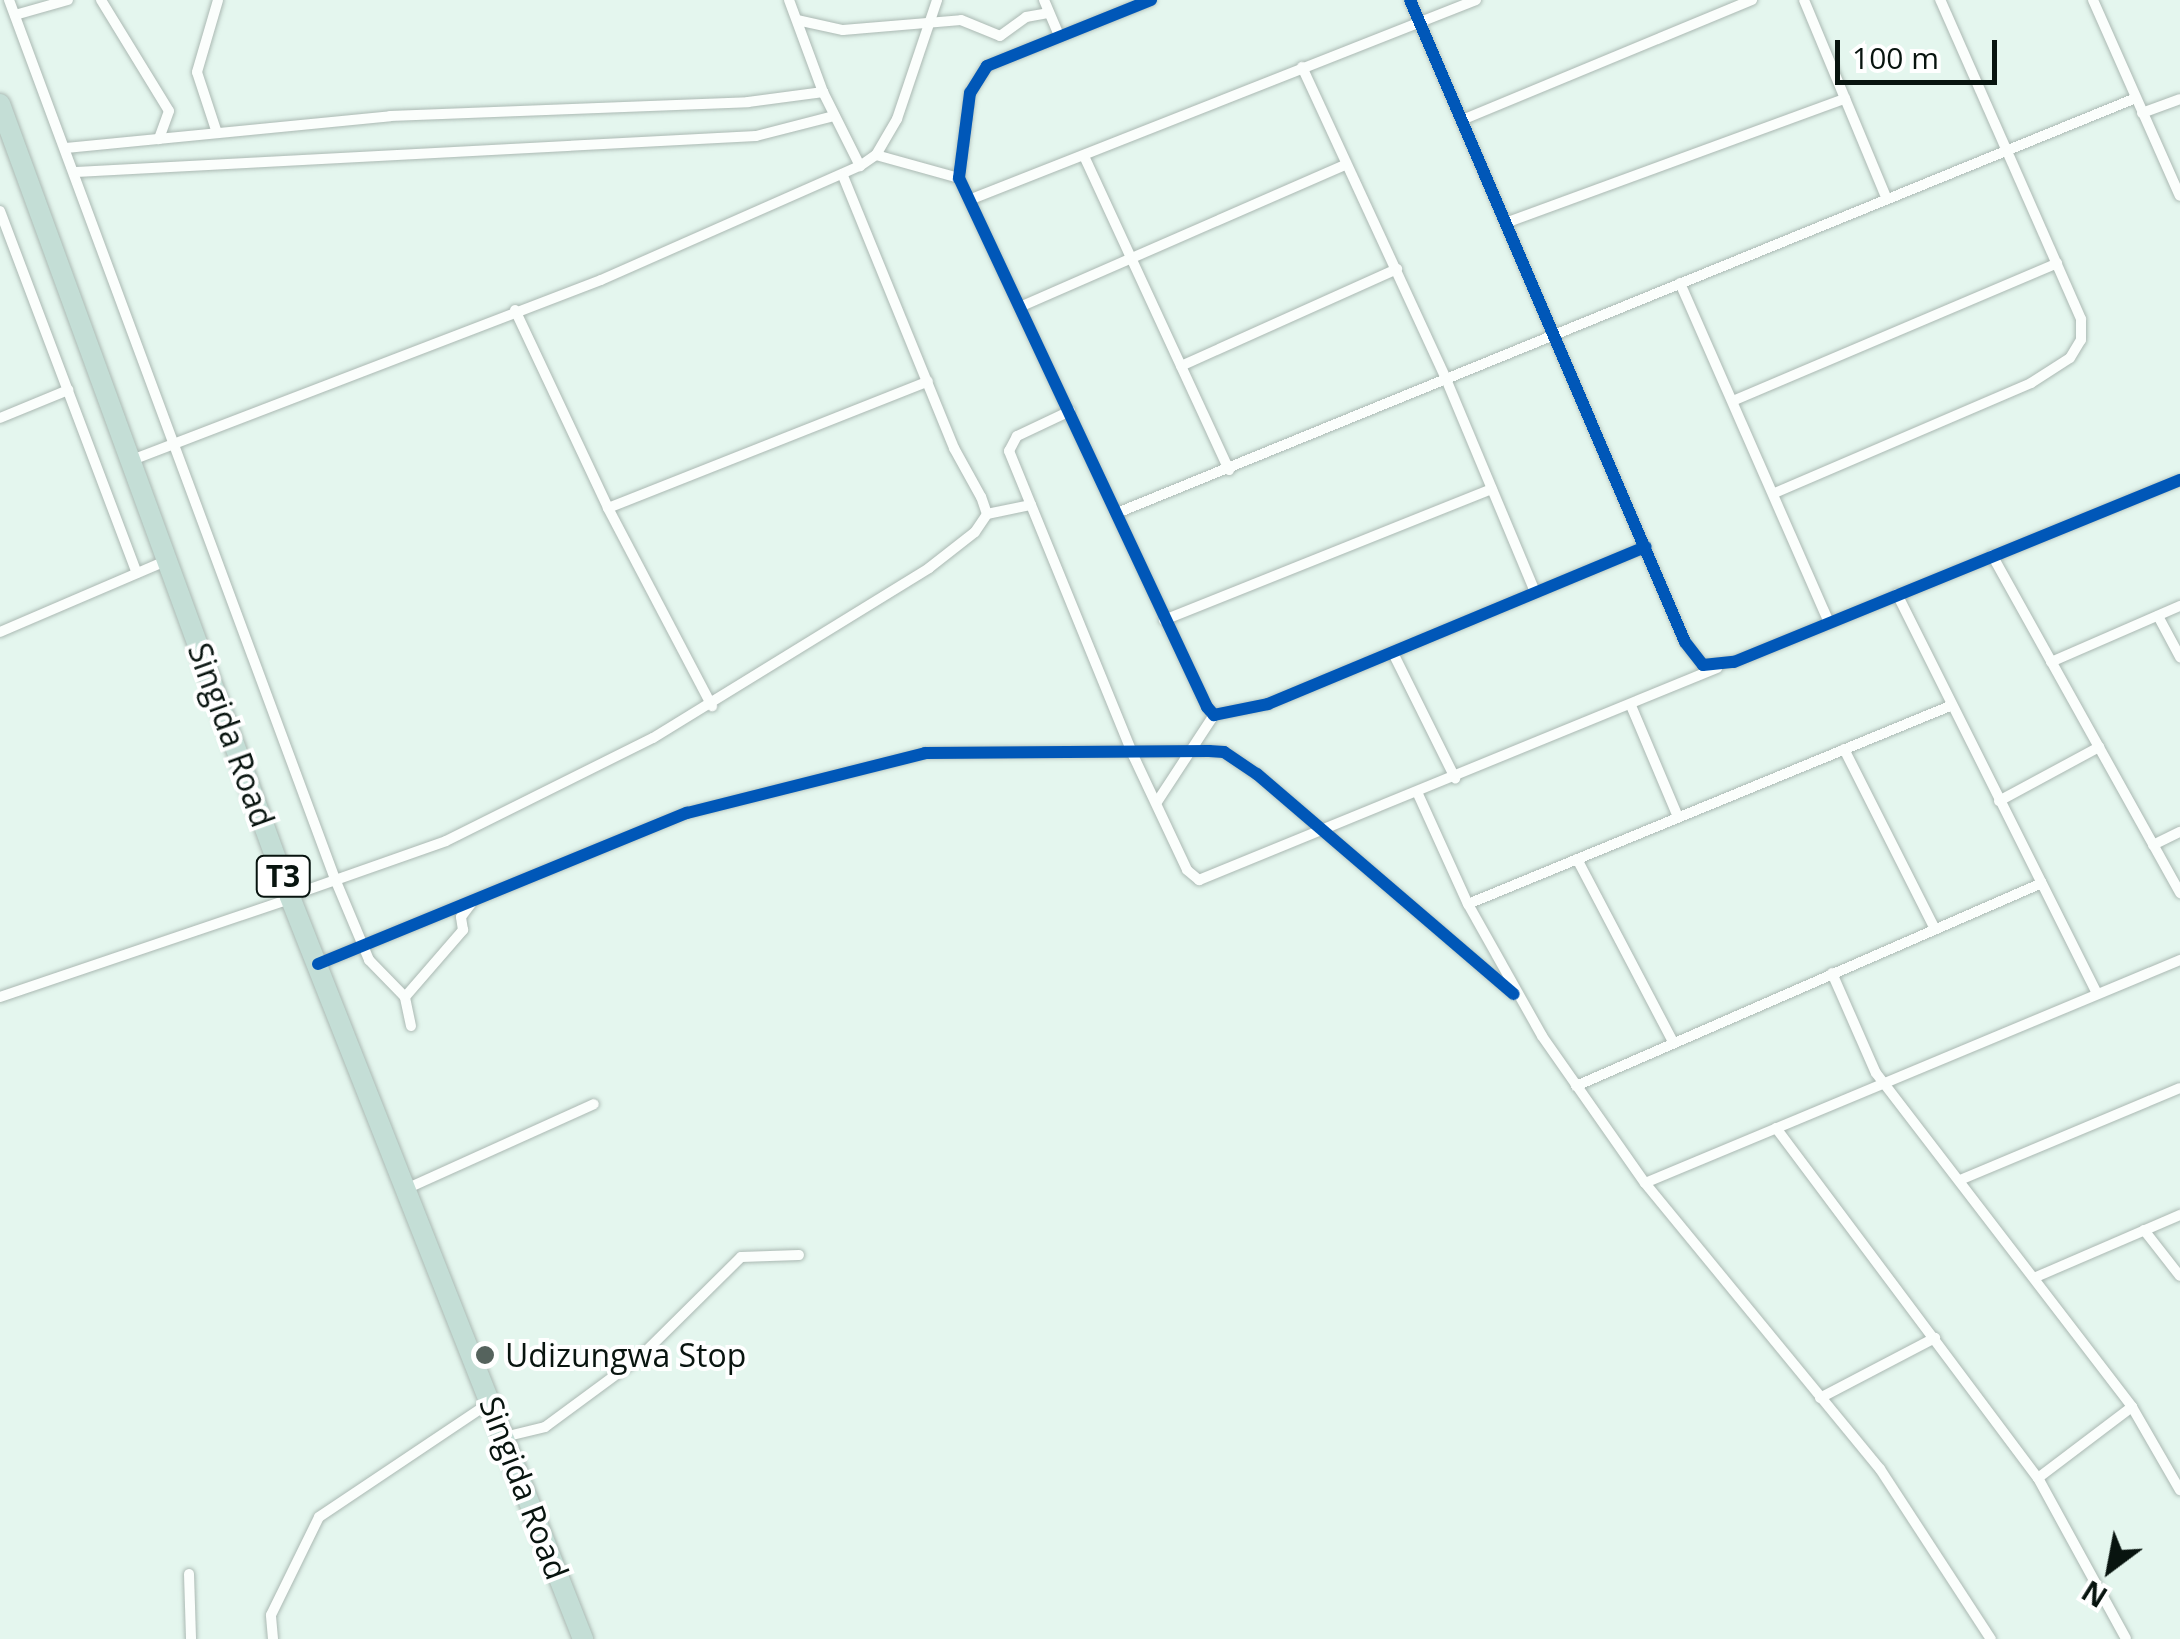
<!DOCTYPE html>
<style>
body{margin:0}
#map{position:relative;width:2180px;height:1639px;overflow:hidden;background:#e4f6ee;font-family:"Open Sans",sans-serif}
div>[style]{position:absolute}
.roads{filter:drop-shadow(0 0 2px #abb9b3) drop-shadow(0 0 2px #abb9b3)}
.street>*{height:10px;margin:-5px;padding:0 5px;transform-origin:5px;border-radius:5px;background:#fbfefc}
.highway>*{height:20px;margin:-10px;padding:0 10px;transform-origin:10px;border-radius:10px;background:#c4ded6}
.cycleway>*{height:12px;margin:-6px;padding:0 6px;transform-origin:6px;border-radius:6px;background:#0057b8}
.dots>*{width:28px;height:28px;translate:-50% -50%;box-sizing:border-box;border:5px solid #fff;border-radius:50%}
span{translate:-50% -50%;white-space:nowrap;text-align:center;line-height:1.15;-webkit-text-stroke:8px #fff;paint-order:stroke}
.shield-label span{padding:2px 8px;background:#fff;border:2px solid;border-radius:8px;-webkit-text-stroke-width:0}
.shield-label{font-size:30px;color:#08140f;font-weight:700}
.street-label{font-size:32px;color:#08140f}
.poi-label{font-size:32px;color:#08140f}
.left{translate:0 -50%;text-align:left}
.north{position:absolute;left:2060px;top:1519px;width:100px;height:100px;-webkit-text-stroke:8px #fff;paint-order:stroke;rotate:212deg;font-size:28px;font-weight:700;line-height:40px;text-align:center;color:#08140f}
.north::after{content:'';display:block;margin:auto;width:35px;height:45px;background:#08140f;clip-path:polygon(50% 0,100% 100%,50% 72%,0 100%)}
.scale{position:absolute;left:1835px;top:40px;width:162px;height:45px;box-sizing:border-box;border:5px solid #08140f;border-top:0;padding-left:12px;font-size:30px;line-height:35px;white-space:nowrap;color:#08140f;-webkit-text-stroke:8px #fff;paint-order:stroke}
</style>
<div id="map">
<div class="roads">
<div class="street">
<div style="left:9px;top:0;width:938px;rotate:69.65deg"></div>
<div style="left:335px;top:879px;width:88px;rotate:67.2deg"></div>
<div style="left:369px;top:960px;width:52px;rotate:45.8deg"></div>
<div style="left:101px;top:0;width:130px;rotate:58.5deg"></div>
<div style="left:169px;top:111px;width:30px;rotate:110deg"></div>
<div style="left:789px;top:0;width:98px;rotate:69.7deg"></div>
<div style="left:823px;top:92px;width:83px;rotate:63.4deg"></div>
<div style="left:1044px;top:0;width:38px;rotate:67deg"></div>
<div style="left:1151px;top:0;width:177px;rotate:158.1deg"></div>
<div style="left:987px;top:66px;width:32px;rotate:122deg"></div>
<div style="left:970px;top:93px;width:86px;rotate:97.4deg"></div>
<div style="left:959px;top:178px;width:584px;rotate:64.88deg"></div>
<div style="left:1207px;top:707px;width:11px;rotate:49deg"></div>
<div style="left:1214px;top:715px;width:55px;rotate:-11.5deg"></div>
<div style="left:1268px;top:704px;width:409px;rotate:-22.6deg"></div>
<div style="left:1410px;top:0;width:698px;rotate:66.81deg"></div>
<div style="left:1685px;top:642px;width:29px;rotate:52deg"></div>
<div style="left:1703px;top:665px;width:31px;rotate:-6deg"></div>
<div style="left:1734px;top:662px;width:482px;rotate:-22.2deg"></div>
<div style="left:1804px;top:0;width:213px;rotate:67.4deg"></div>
<div style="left:2093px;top:0;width:214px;rotate:66.1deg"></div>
<div style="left:15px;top:15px;width:55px;rotate:-15.8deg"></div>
<div style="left:797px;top:20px;width:47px;rotate:12.3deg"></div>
<div style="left:843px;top:30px;width:118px;rotate:-4.8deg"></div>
<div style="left:961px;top:20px;width:42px;rotate:22.3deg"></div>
<div style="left:1000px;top:36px;width:32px;rotate:-36deg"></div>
<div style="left:1026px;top:17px;width:22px;rotate:-10deg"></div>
<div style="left:1302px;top:67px;width:344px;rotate:65.2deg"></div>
<div style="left:1446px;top:379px;width:231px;rotate:67.3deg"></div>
<div style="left:2142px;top:113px;width:40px;rotate:-20.2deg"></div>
<div style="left:1462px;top:120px;width:314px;rotate:-22.5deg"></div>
<div style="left:217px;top:133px;width:64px;rotate:-108.2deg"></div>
<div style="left:197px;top:72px;width:75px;rotate:-73.7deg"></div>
<div style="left:66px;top:148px;width:326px;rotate:-5.6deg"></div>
<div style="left:390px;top:116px;width:358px;rotate:-2.2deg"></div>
<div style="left:748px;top:102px;width:76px;rotate:-7.6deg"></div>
<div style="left:876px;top:155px;width:86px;rotate:15.5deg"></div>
<div style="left:1084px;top:156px;width:346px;rotate:65.2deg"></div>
<div style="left:76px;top:172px;width:681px;rotate:-3.03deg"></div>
<div style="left:756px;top:136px;width:81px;rotate:-14.4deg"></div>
<div style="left:969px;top:200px;width:545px;rotate:-21.53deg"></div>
<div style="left:0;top:211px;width:387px;rotate:69.3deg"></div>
<div style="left:1508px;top:222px;width:359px;rotate:-20.1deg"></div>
<div style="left:1680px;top:283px;width:370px;rotate:66.3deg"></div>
<div style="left:1022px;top:306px;width:352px;rotate:-23.6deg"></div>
<div style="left:515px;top:310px;width:219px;rotate:64.8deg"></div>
<div style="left:608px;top:508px;width:224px;rotate:62.3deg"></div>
<div style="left:1181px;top:366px;width:237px;rotate:-24.2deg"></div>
<div style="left:1735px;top:400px;width:350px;rotate:-23deg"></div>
<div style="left:1070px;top:411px;width:59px;rotate:154.7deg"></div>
<div style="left:1017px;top:436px;width:17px;rotate:118deg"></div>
<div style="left:1009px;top:451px;width:328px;rotate:67.8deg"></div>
<div style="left:1133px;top:755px;width:127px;rotate:64.8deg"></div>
<div style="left:1187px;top:870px;width:16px;rotate:40deg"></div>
<div style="left:1199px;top:880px;width:560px;rotate:-22.26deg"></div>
<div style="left:0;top:418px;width:74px;rotate:-22.4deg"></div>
<div style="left:132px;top:460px;width:502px;rotate:-21deg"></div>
<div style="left:601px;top:280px;width:283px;rotate:-23.8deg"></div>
<div style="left:860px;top:166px;width:19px;rotate:-35deg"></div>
<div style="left:876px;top:155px;width:42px;rotate:-59.7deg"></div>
<div style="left:897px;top:119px;width:126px;rotate:-71.4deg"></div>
<div style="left:1777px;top:492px;width:276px;rotate:-23.2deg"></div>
<div style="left:2031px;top:383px;width:46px;rotate:-32.7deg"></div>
<div style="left:2070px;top:358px;width:21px;rotate:-59deg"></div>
<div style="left:2081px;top:340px;width:21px;rotate:-90deg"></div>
<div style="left:2081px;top:319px;width:349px;rotate:-113.8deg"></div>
<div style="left:608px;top:508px;width:344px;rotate:-21.6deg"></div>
<div style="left:1117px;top:513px;width:1100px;rotate:-22.16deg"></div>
<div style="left:987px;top:514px;width:45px;rotate:-11.6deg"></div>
<div style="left:1992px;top:555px;width:387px;rotate:60.9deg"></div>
<div style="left:1897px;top:594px;width:447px;rotate:63.4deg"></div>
<div style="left:2158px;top:616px;width:47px;rotate:61.8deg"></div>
<div style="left:1164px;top:620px;width:353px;rotate:-21.8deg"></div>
<div style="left:0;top:632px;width:183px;rotate:-23.2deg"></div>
<div style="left:1393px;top:653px;width:140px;rotate:63.6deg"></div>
<div style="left:2051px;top:662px;width:141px;rotate:-23.5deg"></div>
<div style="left:1632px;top:708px;width:118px;rotate:67.1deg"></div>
<div style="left:1844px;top:749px;width:202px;rotate:63.2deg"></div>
<div style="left:1418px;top:794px;width:121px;rotate:65.6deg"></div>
<div style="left:1468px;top:904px;width:151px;rotate:60.7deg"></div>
<div style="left:1542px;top:1036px;width:179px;rotate:55deg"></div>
<div style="left:1645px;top:1183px;width:370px;rotate:50.6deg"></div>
<div style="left:1880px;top:1469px;width:203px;rotate:56.9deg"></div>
<div style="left:1999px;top:801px;width:114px;rotate:-28.4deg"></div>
<div style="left:1157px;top:802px;width:104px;rotate:-56.8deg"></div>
<div style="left:2153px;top:845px;width:30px;rotate:-26deg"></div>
<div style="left:1577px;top:859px;width:207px;rotate:62.3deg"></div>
<div style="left:290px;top:896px;width:165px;rotate:-19.4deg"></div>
<div style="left:446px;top:841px;width:231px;rotate:-26.5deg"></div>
<div style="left:653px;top:738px;width:324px;rotate:-31.6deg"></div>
<div style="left:929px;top:568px;width:58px;rotate:-38deg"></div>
<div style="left:975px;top:532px;width:22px;rotate:-56deg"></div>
<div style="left:987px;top:514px;width:18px;rotate:-109deg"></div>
<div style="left:981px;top:497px;width:56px;rotate:-118.9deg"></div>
<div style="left:954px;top:448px;width:294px;rotate:-112.2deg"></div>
<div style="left:1468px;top:904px;width:521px;rotate:-22.33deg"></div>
<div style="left:318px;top:964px;width:399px;rotate:-22.3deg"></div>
<div style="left:687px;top:813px;width:245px;rotate:-14.1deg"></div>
<div style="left:925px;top:753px;width:284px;rotate:-0.4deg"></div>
<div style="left:1209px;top:751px;width:15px;rotate:4deg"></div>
<div style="left:1224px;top:752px;width:40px;rotate:34deg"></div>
<div style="left:1257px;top:774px;width:338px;rotate:40.6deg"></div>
<div style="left:1832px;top:973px;width:109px;rotate:66.3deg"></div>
<div style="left:1876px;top:1073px;width:421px;rotate:52.5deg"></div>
<div style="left:2132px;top:1407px;width:96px;rotate:60deg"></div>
<div style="left:0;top:997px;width:309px;rotate:-18.7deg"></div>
<div style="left:411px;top:1026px;width:30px;rotate:-102deg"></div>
<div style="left:405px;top:997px;width:89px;rotate:-49.1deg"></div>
<div style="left:463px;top:930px;width:13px;rotate:-99deg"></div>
<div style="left:461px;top:917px;width:20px;rotate:-53deg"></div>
<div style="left:1576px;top:1086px;width:508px;rotate:-23.54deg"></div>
<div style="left:1776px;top:1128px;width:437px;rotate:53.2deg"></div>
<div style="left:2038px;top:1478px;width:183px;rotate:61.3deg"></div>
<div style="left:1960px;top:1180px;width:238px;rotate:-22.7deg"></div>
<div style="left:1645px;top:1183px;width:580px;rotate:-22.63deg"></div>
<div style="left:406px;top:1189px;width:206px;rotate:-24.3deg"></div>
<div style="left:2144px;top:1230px;width:58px;rotate:52deg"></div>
<div style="left:2036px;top:1277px;width:157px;rotate:-23.3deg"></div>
<div style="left:1820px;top:1398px;width:130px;rotate:-27.6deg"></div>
<div style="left:504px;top:1437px;width:42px;rotate:-13.7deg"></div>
<div style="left:545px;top:1427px;width:118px;rotate:-36.4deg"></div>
<div style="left:640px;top:1357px;width:142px;rotate:-44.7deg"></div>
<div style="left:741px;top:1257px;width:58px;rotate:-2deg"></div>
<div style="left:2038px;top:1478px;width:118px;rotate:-37.1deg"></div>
<div style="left:189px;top:1574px;width:65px;rotate:88.2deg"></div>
<div style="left:273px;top:1639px;width:24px;rotate:-95deg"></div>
<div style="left:271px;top:1615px;width:109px;rotate:-63.9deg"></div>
<div style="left:319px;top:1517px;width:205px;rotate:-33.8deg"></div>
</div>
<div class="highway">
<div style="left:0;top:104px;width:844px;rotate:69.91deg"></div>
<div style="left:290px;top:897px;width:798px;rotate:68.45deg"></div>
</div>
</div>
<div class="cycleway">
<div style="left:1151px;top:0;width:177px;rotate:158.1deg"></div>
<div style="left:987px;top:66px;width:32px;rotate:122deg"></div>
<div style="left:970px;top:93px;width:86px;rotate:97.4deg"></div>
<div style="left:959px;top:178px;width:584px;rotate:64.88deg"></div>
<div style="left:1207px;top:707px;width:11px;rotate:49deg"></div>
<div style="left:1214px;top:715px;width:55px;rotate:-11.5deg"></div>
<div style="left:1268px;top:704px;width:409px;rotate:-22.6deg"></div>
<div style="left:1410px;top:0;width:698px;rotate:66.81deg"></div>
<div style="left:1685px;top:642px;width:29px;rotate:52deg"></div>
<div style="left:1703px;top:665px;width:31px;rotate:-6deg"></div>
<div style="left:1734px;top:662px;width:482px;rotate:-22.2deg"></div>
<div style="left:318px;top:964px;width:399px;rotate:-22.3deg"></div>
<div style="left:687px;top:813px;width:245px;rotate:-14.1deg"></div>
<div style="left:925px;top:753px;width:284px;rotate:-0.4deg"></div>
<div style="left:1209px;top:751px;width:15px;rotate:4deg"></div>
<div style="left:1224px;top:752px;width:40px;rotate:34deg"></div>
<div style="left:1257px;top:774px;width:338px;rotate:40.6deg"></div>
</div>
<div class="dots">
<div style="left:485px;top:1355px;background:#55635d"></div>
</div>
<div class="shield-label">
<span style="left:283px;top:876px">T3</span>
</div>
<div class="street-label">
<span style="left:231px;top:735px;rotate:70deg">Singida Road</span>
<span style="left:524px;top:1488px;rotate:69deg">Singida Road</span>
</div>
<div class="poi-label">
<span class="left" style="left:505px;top:1355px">Udizungwa Stop</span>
</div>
<div class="north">N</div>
<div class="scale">100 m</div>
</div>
